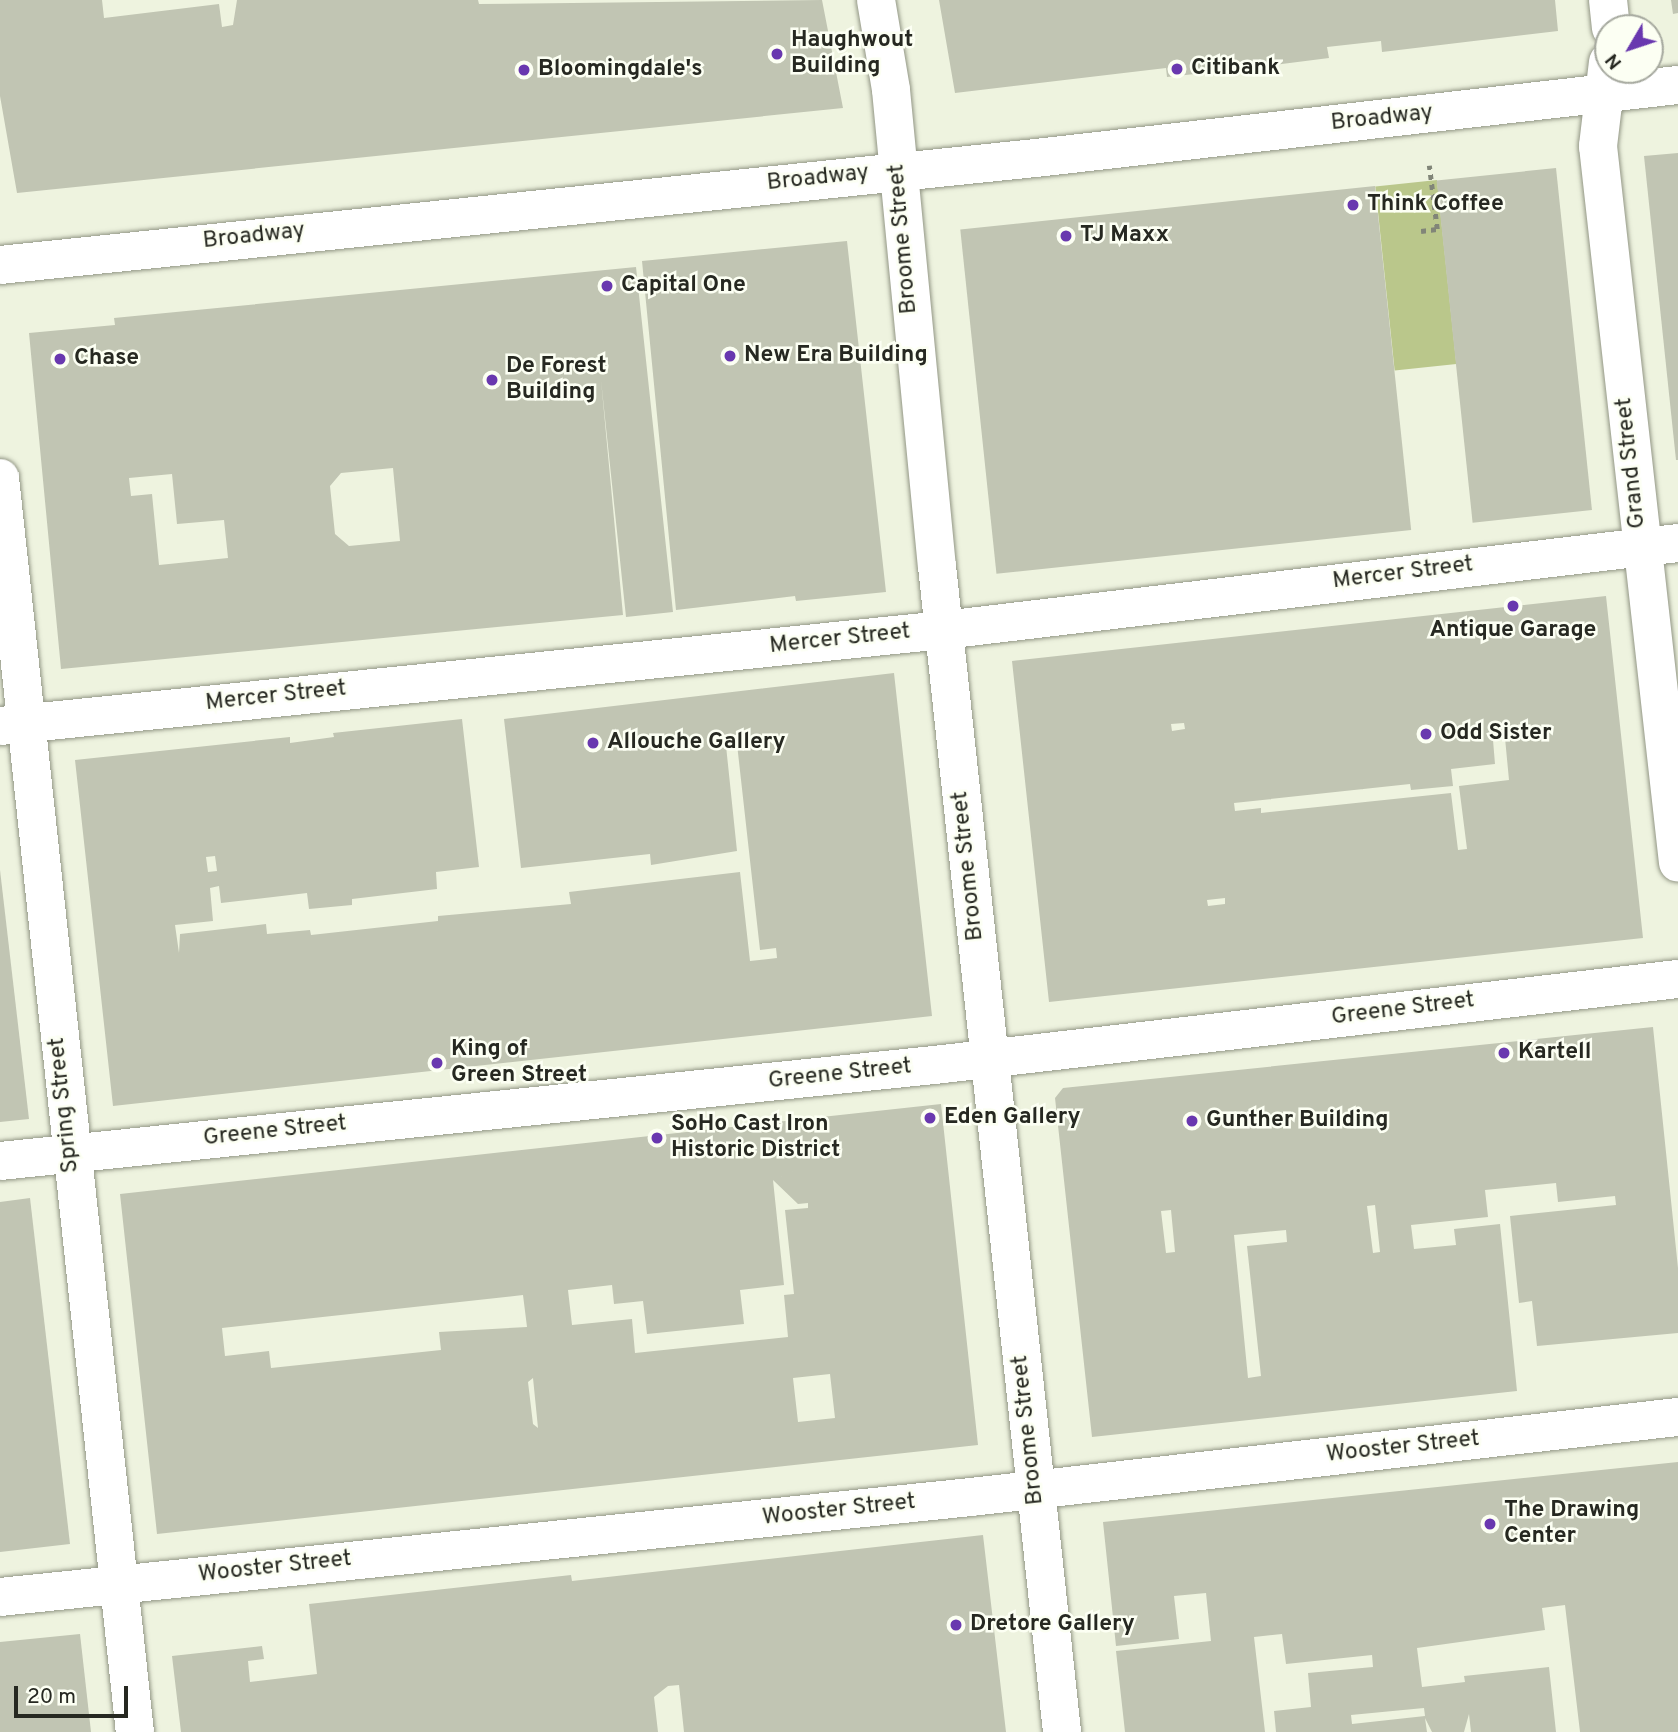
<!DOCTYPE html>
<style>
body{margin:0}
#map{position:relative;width:1678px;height:1732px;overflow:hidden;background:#eef3df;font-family:Overpass,sans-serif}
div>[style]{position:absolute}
.green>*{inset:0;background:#bac78b;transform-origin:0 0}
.building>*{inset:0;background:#c1c5b3;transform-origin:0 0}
.path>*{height:4.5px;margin-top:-2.25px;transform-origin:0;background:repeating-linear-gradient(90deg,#818578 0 5px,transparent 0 10px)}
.roads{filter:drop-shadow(0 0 2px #929685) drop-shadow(0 0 2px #929685)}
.street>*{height:38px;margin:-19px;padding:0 19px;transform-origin:19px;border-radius:19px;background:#fff}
.secondary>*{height:38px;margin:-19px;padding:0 19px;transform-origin:19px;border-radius:19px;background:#fff}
.primary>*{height:38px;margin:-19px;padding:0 19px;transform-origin:19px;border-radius:19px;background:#fff}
.dots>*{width:19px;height:19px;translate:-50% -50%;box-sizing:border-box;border:4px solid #fcfff3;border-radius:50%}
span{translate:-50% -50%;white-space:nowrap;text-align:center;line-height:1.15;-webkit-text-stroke:5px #fcfff3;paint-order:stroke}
.poi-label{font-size:23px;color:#262821;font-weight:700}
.left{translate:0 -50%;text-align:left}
.street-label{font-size:23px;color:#262821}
.north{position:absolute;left:1594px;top:14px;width:70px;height:70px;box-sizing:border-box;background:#fcfff3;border:2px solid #a6a99f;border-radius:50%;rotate:231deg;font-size:19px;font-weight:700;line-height:28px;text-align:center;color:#262821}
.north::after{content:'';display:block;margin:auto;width:24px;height:32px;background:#6938af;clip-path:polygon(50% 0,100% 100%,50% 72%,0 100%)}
.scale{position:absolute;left:14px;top:1686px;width:114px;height:32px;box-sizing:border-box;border:4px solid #262821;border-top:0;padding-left:9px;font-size:21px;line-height:24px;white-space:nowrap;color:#262821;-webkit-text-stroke:5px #fcfff3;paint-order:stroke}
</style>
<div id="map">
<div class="green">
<div style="left:1437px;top:180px;width:185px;height:62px;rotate:84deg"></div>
</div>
<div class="building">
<div style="clip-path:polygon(0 0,102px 0,104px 18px,219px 4px,222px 27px,233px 25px,237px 0,478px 0,479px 4px,822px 0,843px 108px,17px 193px,0 96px)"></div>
<div style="clip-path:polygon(939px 0,1555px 0,1558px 31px,1382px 52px,1381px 41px,1327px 47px,1329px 58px,1241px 69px,1167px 77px,1166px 68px,955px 93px)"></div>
<div style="clip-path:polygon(1671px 0,1678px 0,1678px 13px,1673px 14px)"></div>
<div style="clip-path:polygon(1678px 153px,1678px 460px,1676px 460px,1644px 156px)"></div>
<div style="left:1556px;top:168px;width:344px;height:120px;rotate:84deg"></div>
<div style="left:1375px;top:186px;width:346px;height:417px;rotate:84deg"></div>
<div style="clip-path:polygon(847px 241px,886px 592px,796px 601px,795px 596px,676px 610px,642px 261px)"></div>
<div style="clip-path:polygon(evenodd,636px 267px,673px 612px,626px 617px,601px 380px,623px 615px,61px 669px,29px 333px,115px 325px,114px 318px,636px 267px,393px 468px,400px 541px,349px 546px,335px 534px,330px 486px,341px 473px,393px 468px,636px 267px,172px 474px,177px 524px,224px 520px,228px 558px,159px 565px,152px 494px,131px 496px,129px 478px,172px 474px)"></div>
<div style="clip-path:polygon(evenodd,1606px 596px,1643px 938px,1049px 1002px,1012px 661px,1606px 596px,1184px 723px,1185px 729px,1172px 731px,1171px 724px,1184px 723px,1606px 596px,1505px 738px,1509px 780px,1459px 786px,1467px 849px,1458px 850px,1451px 793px,1261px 813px,1261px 808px,1235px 811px,1234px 803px,1410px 784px,1411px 790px,1453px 786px,1451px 769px,1495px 764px,1493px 740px,1505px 738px,1606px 596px,1225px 898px,1225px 904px,1208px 906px,1207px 900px,1225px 898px)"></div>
<div style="clip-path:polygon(evenodd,894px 673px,932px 1016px,113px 1106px,75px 760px,290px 737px,290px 743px,334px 737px,333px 733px,462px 719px,479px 867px,436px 872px,437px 889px,352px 899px,352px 905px,309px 909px,307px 893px,221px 903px,219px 886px,210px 888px,213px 921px,175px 925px,179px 953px,180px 934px,266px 924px,267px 934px,310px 930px,311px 935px,438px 921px,438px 916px,571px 904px,569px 892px,740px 872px,750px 961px,777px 958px,776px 948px,760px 950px,736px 735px,725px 736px,737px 851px,651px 865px,650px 854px,521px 868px,504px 719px,894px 673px,215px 856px,217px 871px,208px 872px,206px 857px,215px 856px)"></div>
<div style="clip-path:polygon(0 870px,29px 1119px,0 1122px)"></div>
<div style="clip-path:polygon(evenodd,1653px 1027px,1678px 1268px,1678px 1333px,1537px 1346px,1532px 1301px,1519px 1303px,1510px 1216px,1616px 1205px,1615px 1196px,1558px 1202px,1556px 1183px,1485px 1190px,1488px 1217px,1411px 1225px,1414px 1249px,1456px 1245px,1454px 1229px,1500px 1224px,1517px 1391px,1092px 1437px,1055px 1098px,1063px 1088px,1653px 1027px,1375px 1205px,1380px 1252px,1373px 1253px,1367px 1206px,1375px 1205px,1653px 1027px,1171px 1210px,1175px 1252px,1166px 1253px,1161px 1211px,1171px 1210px,1653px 1027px,1286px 1230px,1287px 1242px,1247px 1246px,1261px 1376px,1248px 1378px,1234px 1235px,1286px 1230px)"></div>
<div style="clip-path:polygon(evenodd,941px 1104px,978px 1445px,157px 1534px,120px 1194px,941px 1104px,773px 1180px,798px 1204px,808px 1203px,808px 1208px,785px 1210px,794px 1294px,784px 1295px,788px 1337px,635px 1353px,632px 1319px,572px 1325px,568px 1290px,612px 1285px,614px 1304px,643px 1301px,647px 1334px,744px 1324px,740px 1290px,784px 1285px,773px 1180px,941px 1104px,523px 1295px,527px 1327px,439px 1332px,441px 1350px,271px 1368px,269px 1351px,225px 1356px,222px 1328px,523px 1295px,941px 1104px,830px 1374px,835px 1418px,798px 1422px,793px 1378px,830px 1374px,941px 1104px,533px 1378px,538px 1428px,533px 1424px,528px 1382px,533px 1378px)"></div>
<div style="clip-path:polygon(30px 1198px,70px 1544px,0 1552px,0 1202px)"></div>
<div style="clip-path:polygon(evenodd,1678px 1462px,1678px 1732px,1580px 1732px,1565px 1605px,1542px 1608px,1545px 1630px,1417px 1648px,1422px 1687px,1465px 1682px,1464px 1676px,1549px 1667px,1556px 1732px,1471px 1732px,1469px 1714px,1464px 1732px,1432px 1732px,1425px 1718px,1427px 1732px,1276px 1732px,1274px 1711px,1311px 1707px,1308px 1673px,1373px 1667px,1372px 1655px,1286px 1664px,1282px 1634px,1254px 1637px,1265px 1732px,1125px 1732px,1116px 1651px,1211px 1641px,1206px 1593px,1174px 1596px,1179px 1639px,1116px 1646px,1103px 1522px,1678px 1462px,1424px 1708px,1425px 1716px,1352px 1724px,1351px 1715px,1424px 1708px)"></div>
<div style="clip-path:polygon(983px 1535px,1006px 1732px,684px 1732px,679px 1685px,668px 1686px,654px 1697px,658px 1732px,181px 1732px,172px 1656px,262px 1646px,264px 1659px,248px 1661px,250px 1682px,317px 1674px,309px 1604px,571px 1575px,572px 1581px)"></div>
<div style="clip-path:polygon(80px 1634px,91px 1732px,0 1732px,0 1642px)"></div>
</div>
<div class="path">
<div style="left:1421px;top:231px;width:16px;rotate:-7deg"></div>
<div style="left:1437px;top:229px;width:64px;rotate:-97.1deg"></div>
</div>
<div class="roads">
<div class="street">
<div style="left:0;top:478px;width:1261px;rotate:83.86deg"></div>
<div style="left:0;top:726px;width:949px;rotate:-5.81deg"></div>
<div style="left:944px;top:630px;width:739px;rotate:-6.76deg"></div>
<div style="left:0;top:1161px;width:948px;rotate:-5.87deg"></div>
<div style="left:943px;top:1064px;width:740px;rotate:-6.6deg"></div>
<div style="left:0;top:1597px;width:976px;rotate:-5.88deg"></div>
<div style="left:971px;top:1497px;width:712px;rotate:-6.46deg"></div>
</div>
<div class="secondary">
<div style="left:0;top:265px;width:1042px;rotate:-5.9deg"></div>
<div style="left:1036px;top:158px;width:646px;rotate:-6.49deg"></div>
</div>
<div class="primary">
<div style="left:876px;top:0;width:91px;rotate:80.5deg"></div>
<div style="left:891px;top:90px;width:478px;rotate:84.5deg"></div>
<div style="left:937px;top:566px;width:1173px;rotate:83.88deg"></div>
<div style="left:1608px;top:0;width:28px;rotate:84deg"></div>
<div style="left:1608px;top:62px;width:85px;rotate:96.8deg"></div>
<div style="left:1598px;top:146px;width:721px;rotate:83.63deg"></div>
</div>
</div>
<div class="dots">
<div style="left:777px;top:54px;background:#6938af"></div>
<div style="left:1177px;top:69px;background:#6938af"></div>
<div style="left:524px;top:70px;background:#6938af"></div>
<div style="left:1353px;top:205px;background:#6938af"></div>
<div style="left:1066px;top:236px;background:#6938af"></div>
<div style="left:607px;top:286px;background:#6938af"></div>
<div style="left:730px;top:356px;background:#6938af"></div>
<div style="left:60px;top:359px;background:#6938af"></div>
<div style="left:492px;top:380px;background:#6938af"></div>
<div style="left:1513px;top:606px;background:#6938af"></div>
<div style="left:1426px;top:734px;background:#6938af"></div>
<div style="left:593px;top:743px;background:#6938af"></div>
<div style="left:1504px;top:1053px;background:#6938af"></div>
<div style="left:437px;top:1063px;background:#6938af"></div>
<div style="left:930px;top:1118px;background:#6938af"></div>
<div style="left:1192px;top:1121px;background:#6938af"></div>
<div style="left:657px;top:1138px;background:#6938af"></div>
<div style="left:1490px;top:1524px;background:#6938af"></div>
<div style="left:956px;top:1625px;background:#6938af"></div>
</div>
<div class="poi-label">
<span class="left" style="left:791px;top:54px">Haughwout<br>Building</span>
<span class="left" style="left:1191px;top:69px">Citibank</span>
<span class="left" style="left:538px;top:70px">Bloomingdale's</span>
<span class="left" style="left:1367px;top:205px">Think Coffee</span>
<span class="left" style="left:1080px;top:236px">TJ Maxx</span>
<span class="left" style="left:621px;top:286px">Capital One</span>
<span class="left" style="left:744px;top:356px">New Era Building</span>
<span class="left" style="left:74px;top:359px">Chase</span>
<span class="left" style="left:506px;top:380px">De Forest<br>Building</span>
<span style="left:1513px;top:631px">Antique Garage</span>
<span class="left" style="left:1440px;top:734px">Odd Sister</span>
<span class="left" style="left:607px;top:743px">Allouche Gallery</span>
<span class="left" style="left:451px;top:1063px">King of<br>Green Street</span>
<span class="left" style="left:1518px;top:1053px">Kartell</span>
<span class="left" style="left:944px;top:1118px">Eden Gallery</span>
<span class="left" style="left:1206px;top:1121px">Gunther Building</span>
<span class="left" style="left:671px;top:1138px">SoHo Cast Iron<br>Historic District</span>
<span class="left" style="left:1504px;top:1524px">The Drawing<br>Center</span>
<span class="left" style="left:970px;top:1625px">Dretore Gallery</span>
</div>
<div class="street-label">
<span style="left:1382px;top:119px;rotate:-6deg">Broadway</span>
<span style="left:818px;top:179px;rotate:-6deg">Broadway</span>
<span style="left:254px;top:237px;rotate:-6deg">Broadway</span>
<span style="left:904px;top:239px;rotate:-95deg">Broome Street</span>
<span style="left:1632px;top:463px;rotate:-96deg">Grand Street</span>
<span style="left:1403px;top:574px;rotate:-7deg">Mercer Street</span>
<span style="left:840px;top:640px;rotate:-6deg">Mercer Street</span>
<span style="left:276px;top:697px;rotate:-6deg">Mercer Street</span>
<span style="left:969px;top:866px;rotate:-96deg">Broome Street</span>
<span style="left:1403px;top:1010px;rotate:-7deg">Greene Street</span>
<span style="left:840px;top:1075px;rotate:-6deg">Greene Street</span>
<span style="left:65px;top:1105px;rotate:-96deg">Spring Street</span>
<span style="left:275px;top:1132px;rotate:-6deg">Greene Street</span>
<span style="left:1029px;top:1430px;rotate:-96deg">Broome Street</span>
<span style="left:1403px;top:1448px;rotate:-6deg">Wooster Street</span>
<span style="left:839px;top:1511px;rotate:-6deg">Wooster Street</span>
<span style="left:275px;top:1568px;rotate:-6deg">Wooster Street</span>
</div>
<div class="north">N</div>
<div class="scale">20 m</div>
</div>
